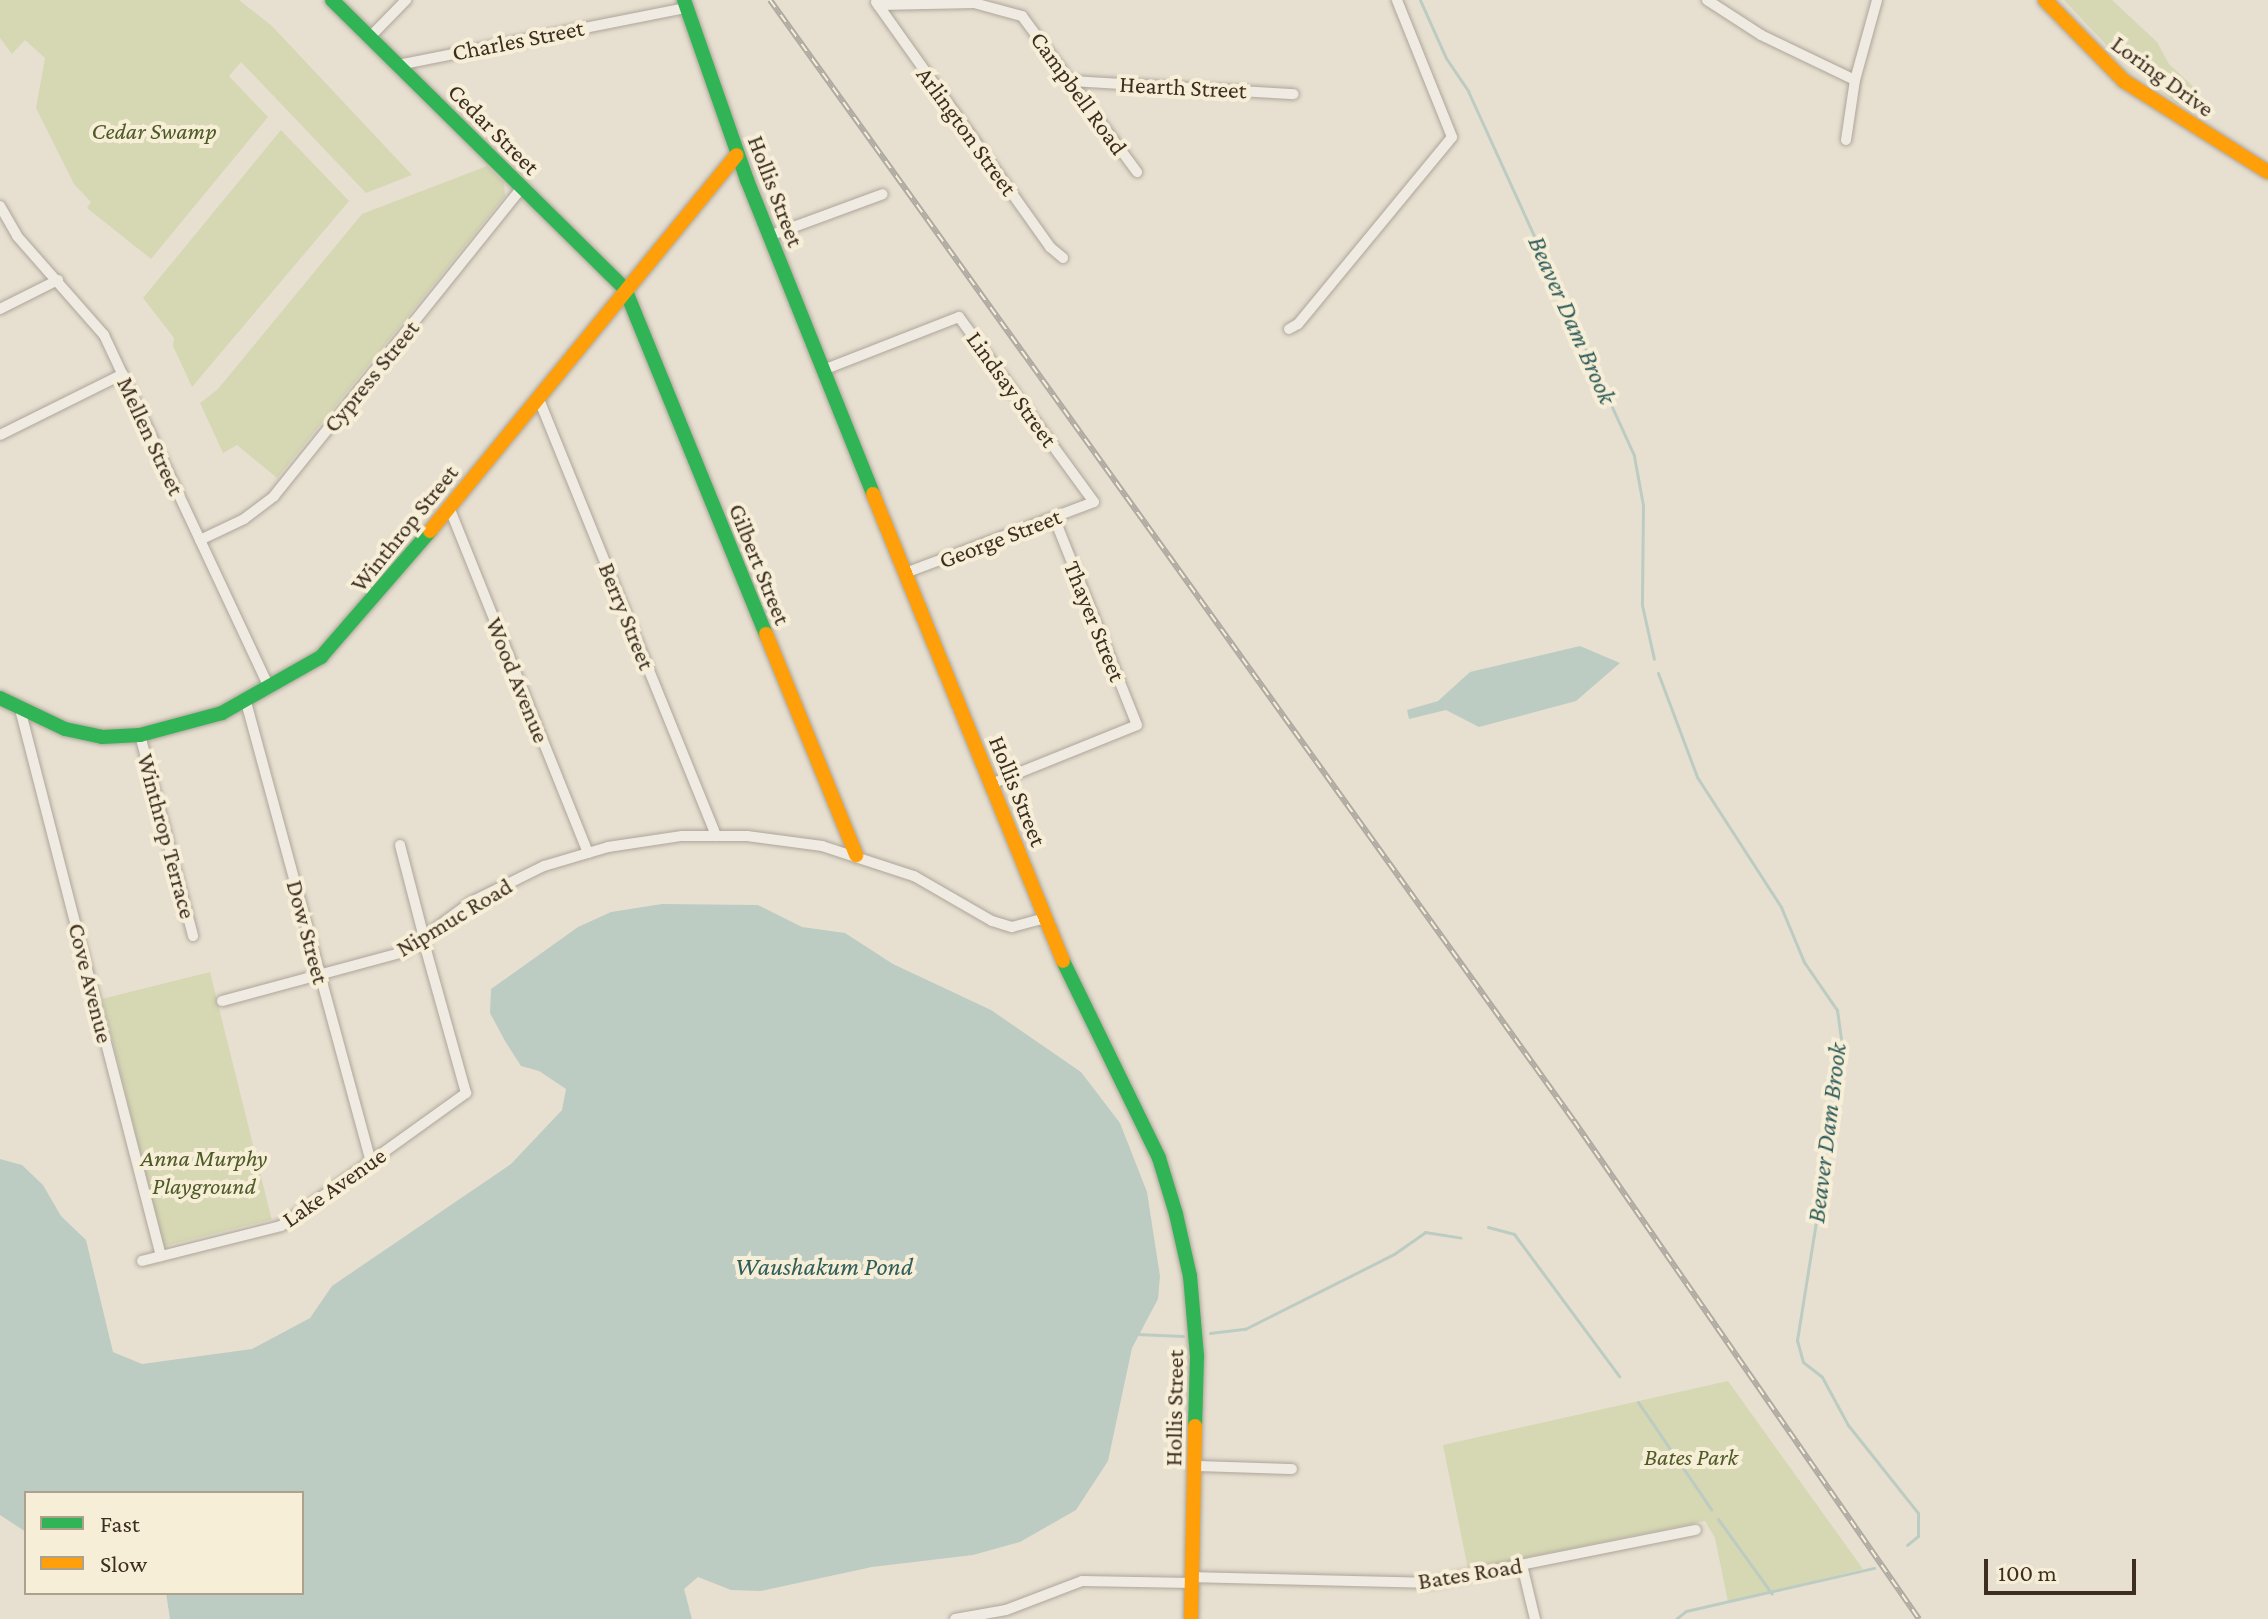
<!DOCTYPE html>
<style>
body{margin:0}
#map{position:relative;width:2268px;height:1619px;overflow:hidden;background:#e7e0d1;font-family:"Crimson Pro",serif}
div>[style]{position:absolute}
.green>*{inset:0;background:#d6d7b3;transform-origin:0 0}
.water>*{inset:0;background:#bcccc2}
.stream>*{height:3px;margin:-1.5px;padding:0 1.5px;transform-origin:1.5px;border-radius:1.5px;background:#bcccc2}
.roads{filter:drop-shadow(0 0 2px #ada599) drop-shadow(0 0 2px #ada599)}
.street>*{height:10px;margin:-5px;padding:0 5px;transform-origin:5px;border-radius:5px;background:#efebe3}
.fast>*{height:14px;margin:-7px;padding:0 7px;transform-origin:7px;border-radius:7px;background:#30b455}
.slow>*{height:14px;margin:-7px;padding:0 7px;transform-origin:7px;border-radius:7px;background:#ff9f0a}
.rail>*{height:6px;margin-top:-3px;transform-origin:0;background:repeating-linear-gradient(90deg,#f7eed8 0 9px,#afaaa2 0 18px);box-sizing:border-box;border-block:2px solid #afaaa2}
span{translate:-50% -50%;white-space:nowrap;text-align:center;line-height:1.15;-webkit-text-stroke:8px #f7eed8;paint-order:stroke}
.street-label{font-size:24px;color:#3d2e20}
.park-label{font-size:24px;color:#4d5a26;font-style:italic}
.water-label{font-size:26px;color:#2f5d5a;font-style:italic}
.legend{position:absolute;left:24px;top:1491px;width:280px;height:104px;box-sizing:border-box;background:#f7eed8;border:2px solid #ada18e;margin:0;padding:10px 14px;list-style:none;font-size:24px;color:#3d2e20}
.legend li{display:flex;align-items:center;gap:16px;height:40px}
.legend b{width:40px;border:2px solid #ada18e}
.scale{position:absolute;left:1984px;top:1559px;width:152px;height:36px;box-sizing:border-box;border:4px solid #3d2e20;border-top:0;padding-left:10px;font-size:24px;line-height:28px;white-space:nowrap;color:#3d2e20;-webkit-text-stroke:6px #f7eed8;paint-order:stroke}
</style>
<div id="map">
<div class="green">
<div style="clip-path:polygon(0 0,239px 0,272px 26px,412px 175px,366px 193px,241px 62px,229px 76px,268px 117px,151px 259px,87px 208px,91px 202px,74px 184px,36px 108px,45px 58px,25px 40px,12px 54px,0 38px)"></div>
<div style="clip-path:polygon(2064px 0,2112px 0,2157px 42px,2169px 64px,2197px 90px,2178px 104px,2115px 54px)"></div>
<div style="clip-path:polygon(281px 130px,349px 201px,192px 387px,173px 346px,174px 338px,143px 298px)"></div>
<div style="clip-path:polygon(487px 166px,504px 183px,505px 196px,277px 478px,237px 445px,223px 453px,200px 403px,218px 389px,362px 214px)"></div>
<div style="left:210px;top:972px;width:255px;height:111px;rotate:76deg"></div>
<div style="clip-path:polygon(1728px 1381px,1863px 1569px,1728px 1602px,1715px 1538px,1705px 1521px,1468px 1569px,1443px 1445px)"></div>
</div>
<div class="water">
<div style="clip-path:polygon(1580px 646px,1620px 663px,1576px 701px,1479px 727px,1446px 710px,1409px 719px,1407px 710px,1438px 701px,1470px 672px)"></div>
<div style="clip-path:polygon(662px 904px,758px 905px,802px 927px,845px 933px,893px 964px,991px 1010px,1081px 1072px,1120px 1123px,1147px 1192px,1160px 1276px,1158px 1299px,1132px 1348px,1108px 1461px,1076px 1510px,1020px 1542px,973px 1555px,872px 1567px,761px 1591px,731px 1590px,698px 1577px,684px 1589px,692px 1619px,170px 1619px,166px 1593px,302px 1593px,302px 1493px,26px 1493px,26px 1532px,0 1515px,0 1159px,22px 1165px,43px 1185px,61px 1216px,86px 1240px,113px 1352px,142px 1364px,252px 1349px,310px 1318px,332px 1286px,511px 1164px,562px 1110px,566px 1089px,539px 1071px,521px 1066px,505px 1041px,490px 1013px,491px 989px,578px 927px,611px 912px)"></div>
</div>
<div class="stream">
<div style="left:1420px;top:0;width:64px;rotate:65.9deg"></div>
<div style="left:1446px;top:58px;width:40px;rotate:56deg"></div>
<div style="left:1468px;top:91px;width:401px;rotate:65.5deg"></div>
<div style="left:1634px;top:456px;width:50px;rotate:79.6deg"></div>
<div style="left:1643px;top:505px;width:100px;rotate:90.6deg"></div>
<div style="left:1642px;top:605px;width:55px;rotate:77.5deg"></div>
<div style="left:1658px;top:673px;width:111px;rotate:69.4deg"></div>
<div style="left:1697px;top:777px;width:155px;rotate:57.1deg"></div>
<div style="left:1781px;top:907px;width:60px;rotate:67.3deg"></div>
<div style="left:1804px;top:962px;width:58px;rotate:55.5deg"></div>
<div style="left:1837px;top:1010px;width:43px;rotate:82.1deg"></div>
<div style="left:1843px;top:1053px;width:291px;rotate:99.1deg"></div>
<div style="left:1797px;top:1340px;width:23px;rotate:75deg"></div>
<div style="left:1803px;top:1362px;width:24px;rotate:38deg"></div>
<div style="left:1822px;top:1377px;width:55px;rotate:61.6deg"></div>
<div style="left:1848px;top:1425px;width:112px;rotate:51.5deg"></div>
<div style="left:1918px;top:1513px;width:23px;rotate:90deg"></div>
<div style="left:1918px;top:1536px;width:14px;rotate:141deg"></div>
<div style="left:1488px;top:1227px;width:27px;rotate:15deg"></div>
<div style="left:1514px;top:1234px;width:177px;rotate:53.5deg"></div>
<div style="left:1210px;top:1333px;width:35px;rotate:-7deg"></div>
<div style="left:1245px;top:1329px;width:167px;rotate:-26.7deg"></div>
<div style="left:1394px;top:1254px;width:38px;rotate:-35deg"></div>
<div style="left:1425px;top:1232px;width:36px;rotate:9deg"></div>
<div style="left:1136px;top:1334px;width:47px;rotate:2.4deg"></div>
<div style="left:1638px;top:1402px;width:130px;rotate:55.7deg"></div>
<div style="left:1718px;top:1519px;width:92px;rotate:54.2deg"></div>
<div style="left:1676px;top:1619px;width:13px;rotate:-39deg"></div>
<div style="left:1686px;top:1611px;width:193px;rotate:-12.9deg"></div>
</div>
<div class="roads">
<div class="street">
<div style="left:1707px;top:0;width:64px;rotate:32.9deg"></div>
<div style="left:1761px;top:35px;width:104px;rotate:25.6deg"></div>
<div style="left:876px;top:2px;width:301px;rotate:54.6deg"></div>
<div style="left:1050px;top:247px;width:17px;rotate:40deg"></div>
<div style="left:878px;top:5px;width:96px;rotate:-1.2deg"></div>
<div style="left:974px;top:3px;width:50px;rotate:15.2deg"></div>
<div style="left:1022px;top:16px;width:194px;rotate:53.6deg"></div>
<div style="left:370px;top:37px;width:52px;rotate:-45.8deg"></div>
<div style="left:398px;top:65px;width:295px;rotate:-11.2deg"></div>
<div style="left:1072px;top:81px;width:222px;rotate:3.4deg"></div>
<div style="left:1846px;top:140px;width:61px;rotate:-81.5deg"></div>
<div style="left:1855px;top:80px;width:83px;rotate:-74.6deg"></div>
<div style="left:0;top:206px;width:34px;rotate:60deg"></div>
<div style="left:17px;top:236px;width:132px;rotate:48.7deg"></div>
<div style="left:104px;top:335px;width:390px;rotate:64.9deg"></div>
<div style="left:769px;top:236px;width:121px;rotate:-20.2deg"></div>
<div style="left:0;top:309px;width:65px;rotate:-26.6deg"></div>
<div style="left:1289px;top:329px;width:10px;rotate:-29deg"></div>
<div style="left:1298px;top:324px;width:242px;rotate:-50.5deg"></div>
<div style="left:1452px;top:137px;width:148px;rotate:-111.9deg"></div>
<div style="left:823px;top:370px;width:146px;rotate:-21.3deg"></div>
<div style="left:959px;top:317px;width:229px;rotate:53.9deg"></div>
<div style="left:1094px;top:502px;width:202px;rotate:159.4deg"></div>
<div style="left:538px;top:397px;width:474px;rotate:67.9deg"></div>
<div style="left:0;top:435px;width:137px;rotate:-26.4deg"></div>
<div style="left:449px;top:507px;width:373px;rotate:68.1deg"></div>
<div style="left:200px;top:540px;width:49px;rotate:-25.5deg"></div>
<div style="left:244px;top:519px;width:38px;rotate:-37deg"></div>
<div style="left:274px;top:496px;width:395px;rotate:-51.2deg"></div>
<div style="left:246px;top:702px;width:476px;rotate:74.8deg"></div>
<div style="left:20px;top:709px;width:565px;rotate:75.55deg"></div>
<div style="left:140px;top:735px;width:208px;rotate:75.2deg"></div>
<div style="left:991px;top:784px;width:157px;rotate:-22deg"></div>
<div style="left:1137px;top:725px;width:224px;rotate:-111.8deg"></div>
<div style="left:400px;top:845px;width:96px;rotate:75.5deg"></div>
<div style="left:222px;top:1001px;width:188px;rotate:-15.1deg"></div>
<div style="left:404px;top:952px;width:84px;rotate:-36.7deg"></div>
<div style="left:471px;top:902px;width:81px;rotate:-26.3deg"></div>
<div style="left:544px;top:866px;width:67px;rotate:-16.5deg"></div>
<div style="left:608px;top:847px;width:75px;rotate:-8.5deg"></div>
<div style="left:682px;top:836px;width:65px"></div>
<div style="left:747px;top:836px;width:76px;rotate:7.6deg"></div>
<div style="left:822px;top:846px;width:97px;rotate:18.1deg"></div>
<div style="left:914px;top:876px;width:90px;rotate:30deg"></div>
<div style="left:992px;top:921px;width:21px;rotate:17deg"></div>
<div style="left:1012px;top:927px;width:35px;rotate:-15deg"></div>
<div style="left:142px;top:1261px;width:143px;rotate:-14.1deg"></div>
<div style="left:281px;top:1226px;width:228px;rotate:-35.7deg"></div>
<div style="left:466px;top:1093px;width:160px;rotate:-105.6deg"></div>
<div style="left:1195px;top:1466px;width:97px;rotate:1.8deg"></div>
<div style="left:1522px;top:1565px;width:56px;rotate:76.5deg"></div>
<div style="left:1192px;top:1577px;width:238px;rotate:1.4deg"></div>
<div style="left:1430px;top:1583px;width:271px;rotate:-11.3deg"></div>
<div style="left:955px;top:1619px;width:52px;rotate:-10deg"></div>
<div style="left:1006px;top:1610px;width:81px;rotate:-20.9deg"></div>
<div style="left:1082px;top:1581px;width:110px;rotate:1deg"></div>
</div>
<div class="fast">
<div style="left:332px;top:0;width:412px;rotate:44.6deg"></div>
<div style="left:625px;top:289px;width:373px;rotate:67.8deg"></div>
<div style="left:684px;top:0;width:191px;rotate:70.7deg"></div>
<div style="left:747px;top:180px;width:338px;rotate:68.1deg"></div>
<div style="left:0;top:698px;width:72px;rotate:25.5deg"></div>
<div style="left:65px;top:729px;width:38px;rotate:12deg"></div>
<div style="left:102px;top:737px;width:38px;rotate:-3deg"></div>
<div style="left:140px;top:735px;width:85px;rotate:-15deg"></div>
<div style="left:222px;top:713px;width:114px;rotate:-29.5deg"></div>
<div style="left:321px;top:657px;width:167px;rotate:-49.1deg"></div>
<div style="left:1063px;top:961px;width:219px;rotate:64deg"></div>
<div style="left:1159px;top:1158px;width:59px;rotate:73.1deg"></div>
<div style="left:1176px;top:1214px;width:64px;rotate:77.3deg"></div>
<div style="left:1190px;top:1276px;width:80px;rotate:85deg"></div>
<div style="left:1197px;top:1356px;width:70px;rotate:91.6deg"></div>
</div>
<div class="slow">
<div style="left:2045px;top:0;width:113px;rotate:45.7deg"></div>
<div style="left:2124px;top:81px;width:170px;rotate:32.3deg"></div>
<div style="left:873px;top:494px;width:504px;rotate:67.86deg"></div>
<div style="left:430px;top:531px;width:485px;rotate:-50.8deg"></div>
<div style="left:766px;top:634px;width:239px;rotate:67.8deg"></div>
<div style="left:1191px;top:1619px;width:193px;rotate:-88.8deg"></div>
</div>
</div>
<div class="rail">
<div style="left:770px;top:0;width:1380px;rotate:54.35deg"></div>
<div style="left:1574px;top:1121px;width:606px;rotate:55.29deg"></div>
</div>
<div class="street-label">
<span style="left:518px;top:40px;rotate:-11deg">Charles Street</span>
<span style="left:2163px;top:76px;rotate:36deg">Loring Drive</span>
<span style="left:1183px;top:87px;rotate:3deg">Hearth Street</span>
<span style="left:1079px;top:93px;rotate:54deg">Campbell Road</span>
<span style="left:494px;top:129px;rotate:45deg">Cedar Street</span>
<span style="left:967px;top:131px;rotate:54deg">Arlington Street</span>
<span style="left:776px;top:191px;rotate:69deg">Hollis Street</span>
<span style="left:371px;top:376px;rotate:-51deg">Cypress Street</span>
<span style="left:1012px;top:389px;rotate:54deg">Lindsay Street</span>
<span style="left:151px;top:436px;rotate:65deg">Mellen Street</span>
<span style="left:404px;top:528px;rotate:-51deg">Winthrop Street</span>
<span style="left:1000px;top:538px;rotate:-21deg">George Street</span>
<span style="left:760px;top:564px;rotate:68deg">Gilbert Street</span>
<span style="left:627px;top:616px;rotate:68deg">Berry Street</span>
<span style="left:1095px;top:621px;rotate:68deg">Thayer Street</span>
<span style="left:518px;top:680px;rotate:68deg">Wood Avenue</span>
<span style="left:1018px;top:791px;rotate:68deg">Hollis Street</span>
<span style="left:167px;top:836px;rotate:75deg">Winthrop Terrace</span>
<span style="left:454px;top:917px;rotate:-31deg">Nipmuc Road</span>
<span style="left:308px;top:932px;rotate:75deg">Dow Street</span>
<span style="left:91px;top:983px;rotate:76deg">Cove Avenue</span>
<span style="left:334px;top:1187px;rotate:-35deg">Lake Avenue</span>
<span style="left:1174px;top:1408px;rotate:-89deg">Hollis Street</span>
<span style="left:1470px;top:1573px;rotate:-9deg">Bates Road</span>
</div>
<div class="park-label">
<span style="left:154px;top:131px">Cedar Swamp</span>
<span style="left:204px;top:1172px">Anna Murphy<br>Playground</span>
<span style="left:1691px;top:1457px">Bates Park</span>
</div>
<div class="water-label">
<span style="left:1572px;top:320px;rotate:66deg">Beaver Dam Brook</span>
<span style="left:1827px;top:1133px;rotate:-83deg">Beaver Dam Brook</span>
<span style="left:824px;top:1267px">Waushakum Pond</span>
</div>
<ul class="legend">
<li><b style="height:10px;background:#30b455"></b>Fast</li>
<li><b style="height:10px;background:#ff9f0a"></b>Slow</li>
</ul>
<div class="scale">100 m</div>
</div>
